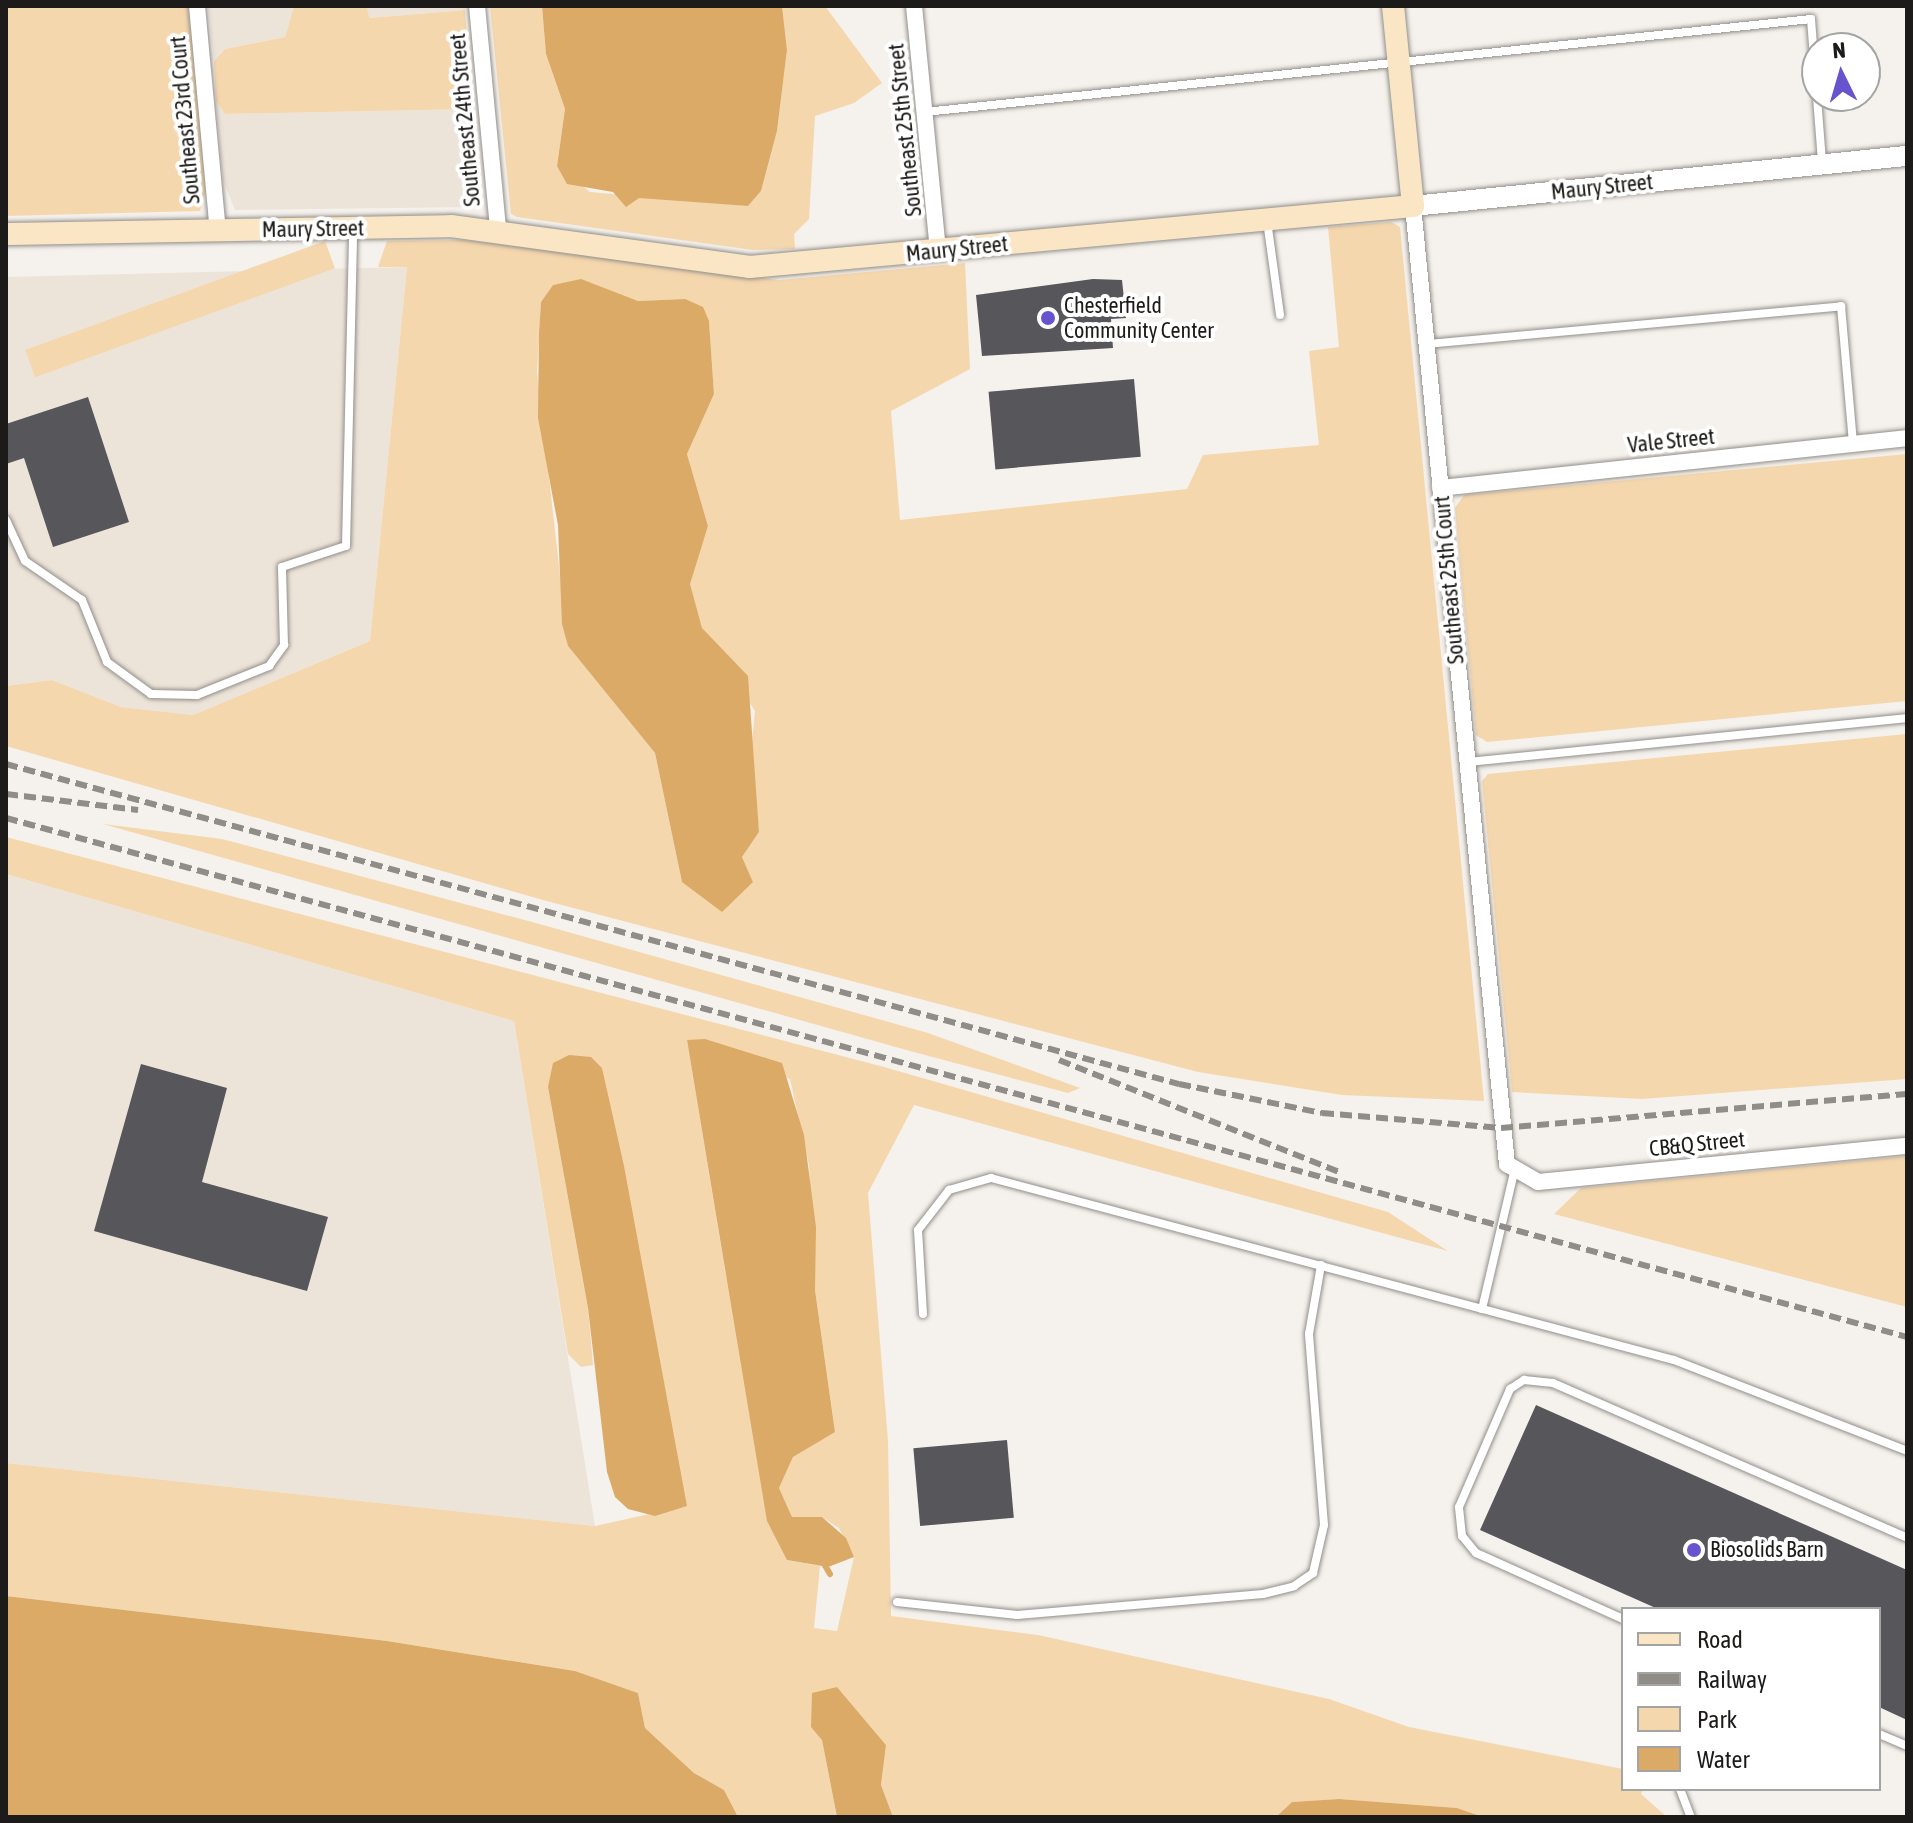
<!DOCTYPE html>
<style>
body{margin:0}
#map{position:relative;width:1913px;height:1823px;overflow:hidden;background:#f5f1ec;font-family:"Asap Condensed",sans-serif}
div>[style]{position:absolute}
.built>*{inset:0;background:#ede4d9}
.green>*{inset:0;background:#f5d7ae;transform-origin:0 0}
.water>*{inset:0;background:#daaa66}
.stream>*{height:6px;margin:-3px;padding:0 3px;transform-origin:3px;border-radius:3px;background:#daaa66}
.building>*{inset:0;background:#56565b;transform-origin:0 0}
.roads{filter:drop-shadow(0 0 2px #928e8a) drop-shadow(0 0 2px #928e8a)}
.service>*{height:8px;margin:-4px;padding:0 4px;transform-origin:4px;border-radius:4px;background:#fff}
.minor>*{height:16px;margin:-8px;padding:0 8px;transform-origin:8px;border-radius:8px;background:#fff}
.tertiary>*{height:20px;margin:-10px;padding:0 10px;transform-origin:10px;border-radius:10px;background:#fff}
.secondary>*{height:22px;margin:-11px;padding:0 11px;transform-origin:11px;border-radius:11px;background:#fae6c5}
.rail>*{height:6px;margin-top:-3px;transform-origin:0;background:repeating-linear-gradient(90deg,#908d89 0 12px,transparent 0 18px)}
.dots>*{width:22px;height:22px;translate:-50% -50%;box-sizing:border-box;border:4px solid #fff;border-radius:50%}
span{translate:-50% -50%;white-space:nowrap;text-align:center;line-height:1.15;-webkit-text-stroke:8px #fff;paint-order:stroke}
.street-label{font-size:22px;color:#1c1b19}
.poi-label{font-size:22px;color:#1c1b19}
.left{translate:0 -50%;text-align:left}
.frame{position:absolute;inset:0;border:8px solid #1c1b19;pointer-events:none}
.legend{position:absolute;left:1621px;top:1607px;width:260px;height:184px;box-sizing:border-box;background:#fff;border:2px solid #a4a4a3;margin:0;padding:10px 14px;list-style:none;font-size:24px;color:#1c1b19}
.legend li{display:flex;align-items:center;gap:16px;height:40px}
.legend b{width:40px;border:2px solid #a4a4a3}
.north{position:absolute;left:1801px;top:32px;width:80px;height:80px;box-sizing:border-box;background:#fff;border:2px solid #a4a4a3;border-radius:50%;rotate:355deg;font-size:22px;font-weight:700;line-height:32px;text-align:center;color:#1c1b19}
.north::after{content:'';display:block;margin:auto;width:28px;height:36px;background:#6753cd;clip-path:polygon(50% 0,100% 100%,50% 72%,0 100%)}
</style>
<div id="map">
<div class="built">
<div style="clip-path:polygon(208px 6px,294px 6px,285px 37px,225px 49px,214px 61px)"></div>
<div style="clip-path:polygon(367px 6px,465px 6px,465px 10px,368px 18px)"></div>
<div style="clip-path:polygon(216px 101px,225px 114px,472px 109px,476px 207px,235px 210px,223px 180px)"></div>
<div style="clip-path:polygon(407px 267px,370px 641px,193px 715px,121px 707px,52px 680px,6px 686px,6px 277px)"></div>
<div style="clip-path:polygon(6px 874px,514px 1021px,595px 1526px,6px 1463px)"></div>
</div>
<div class="green">
<div style="clip-path:polygon(6px 6px,189px 6px,206px 190px,200px 211px,6px 216px)"></div>
<div style="clip-path:polygon(294px 6px,367px 6px,369px 18px,465px 10px,472px 109px,225px 114px,216px 101px,214px 61px,225px 49px,285px 37px)"></div>
<div style="clip-path:polygon(490px 6px,542px 6px,546px 54px,565px 109px,557px 166px,590px 192px,748px 206px,761px 191px,777px 131px,787px 50px,782px 6px,825px 6px,882px 83px,854px 103px,815px 116px,809px 219px,794px 234px,795px 249px,753px 250px,517px 217px,511px 214px)"></div>
<div style="clip-path:polygon(evenodd,1391px 222px,1400px 227px,1484px 1101px,1342px 1095px,1198px 1072px,543px 900px,6px 746px,6px 686px,52px 680px,121px 707px,193px 715px,370px 641px,407px 267px,378px 267px,387px 241px,464px 240px,779px 280px,965px 263px,970px 369px,891px 411px,900px 520px,1187px 489px,1203px 455px,1319px 445px,1309px 351px,1339px 347px,1328px 227px,1391px 222px,581px 280px,638px 301px,685px 299px,709px 321px,714px 394px,687px 454px,708px 526px,689px 584px,702px 628px,755px 711px,751px 752px,759px 832px,742px 857px,753px 882px,682px 882px,655px 753px,568px 646px,537px 371px,541px 302px,553px 285px,581px 280px)"></div>
<div style="left:325px;top:241px;width:29px;height:319px;rotate:70deg"></div>
<div style="clip-path:polygon(1907px 454px,1907px 701px,1487px 742px,1476px 735px,1455px 508px,1464px 495px)"></div>
<div style="clip-path:polygon(1907px 734px,1907px 1079px,1642px 1099px,1512px 1092px,1482px 781px,1488px 774px)"></div>
<div style="clip-path:polygon(103px 824px,222px 839px,543px 925px,928px 1033px,1080px 1088px,1068px 1093px,910px 1051px)"></div>
<div style="clip-path:polygon(evenodd,6px 837px,884px 1067px,1388px 1212px,1448px 1251px,914px 1105px,868px 1193px,888px 1441px,891px 1616px,1038px 1635px,1329px 1699px,1409px 1727px,1623px 1769px,1623px 1789px,1643px 1789px,1641px 1794px,1667px 1817px,1483px 1817px,1457px 1808px,1339px 1799px,1292px 1802px,1276px 1817px,893px 1817px,881px 1785px,886px 1745px,837px 1687px,822px 1740px,837px 1817px,738px 1817px,724px 1790px,694px 1773px,645px 1728px,638px 1693px,575px 1671px,387px 1641px,6px 1596px,6px 1463px,595px 1526px,686px 1506px,602px 1068px,548px 1087px,588px 1308px,593px 1365px,581px 1367px,568px 1354px,514px 1021px,6px 874px,6px 837px,687px 1040px,705px 1040px,790px 1079px,809px 1165px,815px 1290px,835px 1431px,793px 1457px,779px 1488px,792px 1517px,822px 1517px,839px 1528px,854px 1557px,837px 1631px,814px 1628px,820px 1566px,787px 1560px,726px 1275px,687px 1040px)"></div>
<div style="clip-path:polygon(1907px 1156px,1907px 1307px,1554px 1214px,1581px 1188px)"></div>
</div>
<div class="water">
<div style="clip-path:polygon(542px 6px,782px 6px,787px 50px,777px 131px,761px 191px,748px 206px,639px 198px,626px 207px,613px 192px,567px 184px,557px 166px,565px 109px,546px 54px)"></div>
<div style="clip-path:polygon(581px 279px,638px 301px,685px 299px,703px 307px,709px 321px,714px 394px,687px 454px,708px 526px,690px 584px,702px 628px,748px 676px,759px 832px,742px 857px,753px 882px,722px 912px,682px 882px,655px 753px,568px 646px,562px 624px,558px 525px,538px 418px,539px 333px,541px 302px,553px 285px)"></div>
<div style="clip-path:polygon(705px 1039px,782px 1063px,804px 1135px,816px 1227px,815px 1290px,835px 1432px,793px 1457px,779px 1488px,792px 1517px,822px 1517px,846px 1538px,854px 1557px,828px 1567px,787px 1560px,767px 1521px,687px 1040px)"></div>
<div style="clip-path:polygon(569px 1055px,591px 1057px,602px 1068px,624px 1166px,687px 1506px,655px 1516px,628px 1509px,615px 1497px,607px 1472px,588px 1308px,548px 1087px,553px 1063px)"></div>
<div style="clip-path:polygon(6px 1596px,387px 1641px,575px 1671px,638px 1693px,645px 1728px,694px 1773px,724px 1790px,738px 1817px,6px 1817px)"></div>
<div style="clip-path:polygon(837px 1687px,886px 1745px,881px 1785px,893px 1817px,837px 1817px,822px 1740px,811px 1727px,812px 1693px)"></div>
<div style="clip-path:polygon(1339px 1799px,1457px 1808px,1483px 1817px,1276px 1817px,1292px 1802px)"></div>
</div>
<div class="stream">
<div style="left:823px;top:1562px;width:14px;rotate:60deg"></div>
</div>
<div class="building">
<div style="clip-path:polygon(1093px 279px,1122px 280px,1126px 318px,1111px 319px,1113px 348px,982px 356px,976px 295px)"></div>
<div style="left:1134px;top:379px;width:78px;height:146px;rotate:85deg"></div>
<div style="clip-path:polygon(88px 397px,129px 522px,53px 547px,24px 458px,6px 464px,6px 424px)"></div>
<div style="clip-path:polygon(141px 1064px,227px 1088px,202px 1182px,328px 1217px,307px 1291px,94px 1231px)"></div>
<div style="clip-path:polygon(1536px 1405px,1907px 1570px,1907px 1720px,1879px 1707px,1879px 1609px,1658px 1609px,1480px 1530px)"></div>
<div style="left:1007px;top:1440px;width:78px;height:94px;rotate:85deg"></div>
</div>
<div class="roads">
<div class="service">
<div style="left:925px;top:112px;width:891px;rotate:-5.99deg"></div>
<div style="left:1811px;top:19px;width:144px;rotate:85.6deg"></div>
<div style="left:1267px;top:221px;width:95px;rotate:82.1deg"></div>
<div style="left:1427px;top:344px;width:416px;rotate:-5.2deg"></div>
<div style="left:1841px;top:306px;width:139px;rotate:85deg"></div>
<div style="left:6px;top:520px;width:45px;rotate:65.1deg"></div>
<div style="left:25px;top:561px;width:69px;rotate:34.4deg"></div>
<div style="left:82px;top:600px;width:67px;rotate:68deg"></div>
<div style="left:107px;top:662px;width:54px;rotate:36deg"></div>
<div style="left:151px;top:694px;width:46px;rotate:1.2deg"></div>
<div style="left:197px;top:695px;width:78px;rotate:-21.9deg"></div>
<div style="left:269px;top:666px;width:26px;rotate:-54deg"></div>
<div style="left:284px;top:645px;width:78px;rotate:-91.5deg"></div>
<div style="left:282px;top:567px;width:67px;rotate:-18.2deg"></div>
<div style="left:346px;top:546px;width:317px;rotate:-88.7deg"></div>
<div style="left:1467px;top:762px;width:442px;rotate:-5.7deg"></div>
<div style="left:1482px;top:1309px;width:140px;rotate:-76.8deg"></div>
<div style="left:923px;top:1314px;width:84px;rotate:-93.4deg"></div>
<div style="left:918px;top:1230px;width:51px;rotate:-52.2deg"></div>
<div style="left:949px;top:1190px;width:44px;rotate:-15.9deg"></div>
<div style="left:991px;top:1178px;width:707px;rotate:14.92deg"></div>
<div style="left:1674px;top:1360px;width:250px;rotate:21.3deg"></div>
<div style="left:897px;top:1602px;width:121px;rotate:6.2deg"></div>
<div style="left:1017px;top:1615px;width:247px;rotate:-4.9deg"></div>
<div style="left:1263px;top:1594px;width:32px;rotate:-14deg"></div>
<div style="left:1294px;top:1586px;width:23px;rotate:-34deg"></div>
<div style="left:1313px;top:1573px;width:49px;rotate:-77.1deg"></div>
<div style="left:1324px;top:1525px;width:192px;rotate:-94.5deg"></div>
<div style="left:1309px;top:1334px;width:70px;rotate:-80.1deg"></div>
<div style="left:1623px;top:1619px;width:161px;rotate:-155.8deg"></div>
<div style="left:1476px;top:1553px;width:22px;rotate:-129deg"></div>
<div style="left:1462px;top:1536px;width:29px;rotate:-96deg"></div>
<div style="left:1459px;top:1507px;width:129px;rotate:-66.6deg"></div>
<div style="left:1510px;top:1389px;width:17px;rotate:-33deg"></div>
<div style="left:1524px;top:1380px;width:29px;rotate:6deg"></div>
<div style="left:1553px;top:1383px;width:386px;rotate:23.6deg"></div>
<div style="left:1879px;top:1734px;width:30px;rotate:23deg"></div>
<div style="left:1680px;top:1789px;width:30px;rotate:69deg"></div>
</div>
<div class="minor">
<div style="left:197px;top:6px;width:226px;rotate:84.7deg"></div>
<div style="left:477px;top:6px;width:225px;rotate:84.6deg"></div>
<div style="left:914px;top:6px;width:245px;rotate:84.4deg"></div>
<div style="left:1413px;top:206px;width:963px;rotate:84.4deg"></div>
<div style="left:1507px;top:1164px;width:36px;rotate:30deg"></div>
<div style="left:1538px;top:1182px;width:371px;rotate:-5.6deg"></div>
<div style="left:1440px;top:488px;width:470px;rotate:-6.1deg"></div>
</div>
<div class="tertiary">
<div style="left:1413px;top:206px;width:497px;rotate:-5.8deg"></div>
</div>
<div class="secondary">
<div style="left:6px;top:234px;width:445px;rotate:-1deg"></div>
<div style="left:451px;top:226px;width:302px;rotate:7.8deg"></div>
<div style="left:750px;top:267px;width:666px;rotate:-5.26deg"></div>
<div style="left:1413px;top:206px;width:201px;rotate:-95.7deg"></div>
</div>
</div>
<div class="rail">
<div style="left:6px;top:764px;width:1216px;rotate:15.26deg"></div>
<div style="left:1179px;top:1084px;width:146px;rotate:11.5deg"></div>
<div style="left:1322px;top:1113px;width:180px;rotate:4.8deg"></div>
<div style="left:1501px;top:1128px;width:407px;rotate:-4.8deg"></div>
<div style="left:6px;top:794px;width:133px;rotate:6.9deg"></div>
<div style="left:6px;top:818px;width:1971px;rotate:15.27deg"></div>
<div style="left:1059px;top:1060px;width:304px;rotate:21.8deg"></div>
</div>
<div class="dots">
<div style="left:1048px;top:318px;background:#6753cd"></div>
<div style="left:1694px;top:1550px;background:#6753cd"></div>
</div>
<div class="street-label">
<span style="left:185px;top:120px;rotate:-95deg">Southeast 23rd Court</span>
<span style="left:465px;top:120px;rotate:-95deg">Southeast 24th Street</span>
<span style="left:905px;top:130px;rotate:-96deg">Southeast 25th Street</span>
<span style="left:1602px;top:187px;rotate:-6deg">Maury Street</span>
<span style="left:313px;top:229px;rotate:-1deg">Maury Street</span>
<span style="left:957px;top:249px;rotate:-6deg">Maury Street</span>
<span style="left:1671px;top:441px;rotate:-6deg">Vale Street</span>
<span style="left:1449px;top:580px;rotate:-95deg">Southeast 25th Court</span>
<span style="left:1697px;top:1144px;rotate:-6deg">CB&amp;Q Street</span>
</div>
<div class="poi-label">
<span class="left" style="left:1064px;top:318px">Chesterfield<br>Community Center</span>
<span class="left" style="left:1710px;top:1550px">Biosolids Barn</span>
</div>
<div class="frame"></div>
<ul class="legend">
<li><b style="height:10px;background:#fae6c5"></b>Road</li>
<li><b style="height:10px;background:#908d89"></b>Railway</li>
<li><b style="height:22px;background:#f5d7ae"></b>Park</li>
<li><b style="height:22px;background:#daaa66"></b>Water</li>
</ul>
<div class="north">N</div>
</div>
